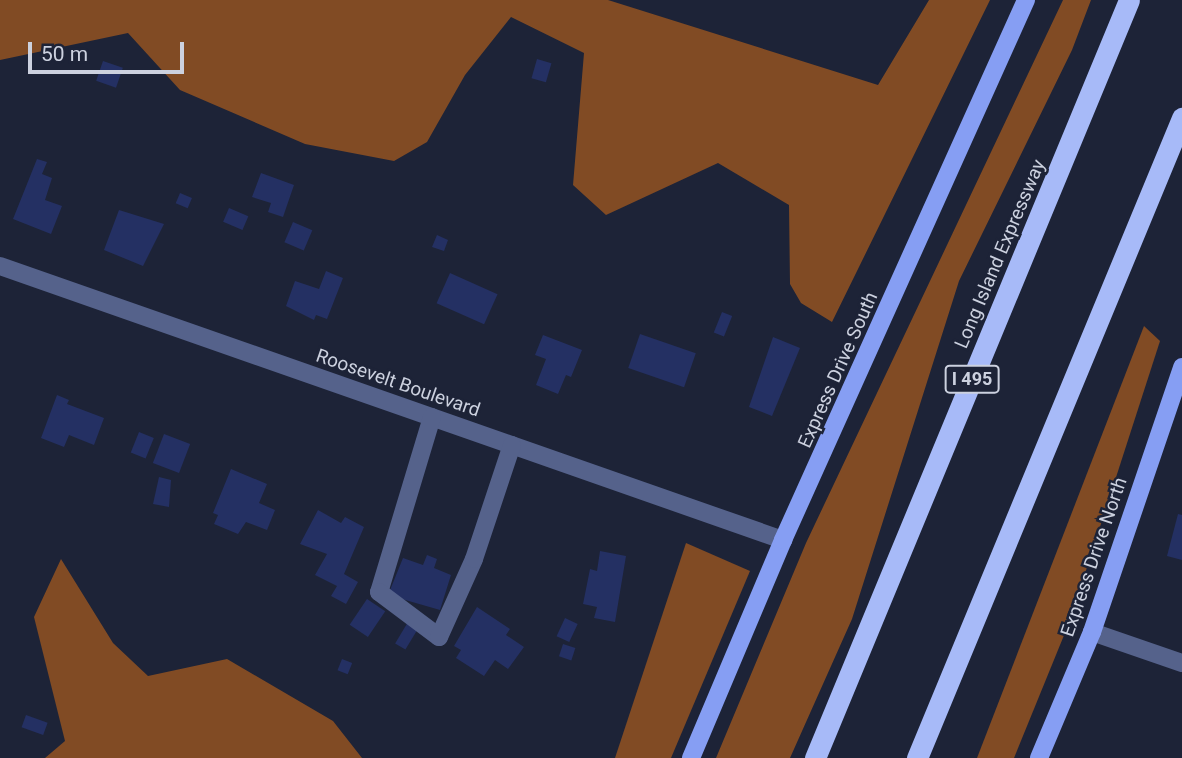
<!DOCTYPE html>
<style>
body{margin:0}
#map{position:relative;width:1182px;height:758px;overflow:hidden;background:#1d2337;font-family:Roboto,sans-serif}
div>[style]{position:absolute}
.forest>*{inset:0;background:#814b24}
.building>*{inset:0;background:#243063;transform-origin:0 0}
.minor>*{height:18px;margin:-9px;padding:0 9px;transform-origin:9px;border-radius:9px;background:#55628b}
.major>*{height:18px;margin:-9px;padding:0 9px;transform-origin:9px;border-radius:9px;background:#869ef3}
.highway>*{height:21px;margin:-10.5px;padding:0 10.5px;transform-origin:10.5px;border-radius:10.5px;background:#a7baf8}
span{translate:-50% -50%;white-space:nowrap;text-align:center;line-height:1.15;-webkit-text-stroke:5px #1d2337;paint-order:stroke}
.shield-label span{padding:2px 5px;background:#1d2337;border:2px solid;border-radius:5px;-webkit-text-stroke-width:0}
.shield-label{font-size:18px;color:#ccd1df;font-weight:700}
.street-label{font-size:19px;color:#ccd1df}
.scale{position:absolute;left:28px;top:42px;width:156px;height:32px;box-sizing:border-box;border:4px solid #ccd1df;border-top:0;padding-left:9px;font-size:21px;line-height:24px;white-space:nowrap;color:#ccd1df;-webkit-text-stroke:5px #1d2337;paint-order:stroke}
</style>
<div id="map">
<div class="forest">
<div style="clip-path:polygon(0 0,608px 0,878px 85px,929px 0,990px 0,832px 322px,801px 303px,790px 284px,789px 205px,718px 163px,606px 215px,573px 185px,584px 53px,511px 17px,465px 75px,427px 142px,394px 161px,305px 144px,180px 90px,128px 33px,0 60px)"></div>
<div style="clip-path:polygon(1063px 0,1091px 0,1072px 50px,959px 281px,852px 619px,790px 758px,716px 758px,806px 543px)"></div>
<div style="clip-path:polygon(1144px 326px,1160px 341px,1069px 623px,1014px 758px,977px 758px)"></div>
<div style="clip-path:polygon(686px 543px,750px 571px,671px 758px,615px 758px)"></div>
<div style="clip-path:polygon(61px 559px,113px 643px,148px 676px,227px 659px,333px 721px,362px 758px,45px 758px,65px 741px,34px 617px)"></div>
</div>
<div class="building">
<div style="left:537px;top:59px;width:15px;height:20px;rotate:16deg"></div>
<div style="left:103px;top:61px;width:21px;height:21px;rotate:19deg"></div>
<div style="clip-path:polygon(37px 159px,47px 162px,42px 174px,52px 178px,45px 200px,62px 206px,51px 234px,13px 219px)"></div>
<div style="clip-path:polygon(261px 173px,294px 185px,283px 217px,268px 212px,271px 203px,252px 197px)"></div>
<div style="left:180px;top:193px;width:13px;height:11px;rotate:23deg"></div>
<div style="left:229px;top:208px;width:21px;height:15px;rotate:23deg"></div>
<div style="clip-path:polygon(119px 210px,164px 224px,143px 266px,104px 250px)"></div>
<div style="left:293px;top:222px;width:21px;height:22px;rotate:23deg"></div>
<div style="clip-path:polygon(437px 235px,448px 240px,444px 251px,432px 247px)"></div>
<div style="clip-path:polygon(326px 271px,343px 278px,327px 319px,316px 315px,314px 320px,286px 306px,295px 281px,319px 289px)"></div>
<div style="left:450px;top:273px;width:52px;height:33px;rotate:24deg"></div>
<div style="left:722px;top:312px;width:11px;height:22px;rotate:22deg"></div>
<div style="left:640px;top:334px;width:59px;height:36px;rotate:19deg"></div>
<div style="clip-path:polygon(543px 335px,582px 350px,571px 377px,566px 375px,558px 394px,536px 385px,546px 359px,535px 355px)"></div>
<div style="clip-path:polygon(773px 337px,800px 348px,772px 416px,749px 407px)"></div>
<div style="clip-path:polygon(57px 395px,69px 400px,67px 404px,104px 418px,94px 445px,69px 435px,64px 447px,41px 438px)"></div>
<div style="left:139px;top:432px;width:16px;height:22px;rotate:22deg"></div>
<div style="left:164px;top:434px;width:28px;height:31px;rotate:21deg"></div>
<div style="clip-path:polygon(231px 469px,267px 484px,259px 503px,275px 510px,267px 530px,246px 522px,238px 534px,214px 524px,218px 515px,213px 513px)"></div>
<div style="clip-path:polygon(159px 477px,171px 480px,169px 507px,153px 504px)"></div>
<div style="clip-path:polygon(318px 510px,341px 523px,345px 517px,364px 527px,344px 574px,358px 582px,346px 604px,331px 596px,337px 586px,315px 575px,327px 554px,300px 544px)"></div>
<div style="clip-path:polygon(1178px 514px,1182px 515px,1182px 560px,1167px 556px)"></div>
<div style="clip-path:polygon(600px 551px,626px 556px,615px 622px,594px 618px,597px 607px,583px 604px,590px 569px,597px 571px)"></div>
<div style="clip-path:polygon(427px 555px,437px 559px,434px 568px,451px 575px,440px 610px,388px 595px,403px 558px,423px 565px)"></div>
<div style="left:367px;top:599px;width:22px;height:31px;rotate:34deg"></div>
<div style="clip-path:polygon(477px 607px,510px 629px,506px 635px,524px 647px,508px 669px,495px 660px,484px 676px,456px 658px,461px 650px,454px 646px)"></div>
<div style="left:565px;top:618px;width:14px;height:20px;rotate:25deg"></div>
<div style="left:408px;top:622px;width:12px;height:25px;rotate:31deg"></div>
<div style="left:563px;top:644px;width:13px;height:13px;rotate:18deg"></div>
<div style="left:342px;top:659px;width:11px;height:12px;rotate:22deg"></div>
<div style="left:26px;top:715px;width:23px;height:13px;rotate:20deg"></div>
</div>
<div class="minor">
<div style="left:0;top:266px;width:830px;rotate:19.29deg"></div>
<div style="left:432px;top:417px;width:183px;rotate:106.8deg"></div>
<div style="left:379px;top:592px;width:75px;rotate:36.9deg"></div>
<div style="left:439px;top:637px;width:85px;rotate:-65.8deg"></div>
<div style="left:474px;top:559px;width:120px;rotate:-71.6deg"></div>
<div style="left:1092px;top:632px;width:95px;rotate:19deg"></div>
</div>
<div class="major">
<div style="left:691px;top:758px;width:237px;rotate:-67.1deg"></div>
<div style="left:783px;top:540px;width:592px;rotate:-65.77deg"></div>
<div style="left:1039px;top:758px;width:137px;rotate:-67.2deg"></div>
<div style="left:1092px;top:632px;width:280px;rotate:-71.2deg"></div>
</div>
<div class="highway">
<div style="left:815px;top:758px;width:820px;rotate:-67.5deg"></div>
<div style="left:917px;top:758px;width:693px;rotate:-67.51deg"></div>
</div>
<div class="shield-label">
<span style="left:972px;top:379px">I 495</span>
</div>
<div class="street-label">
<span style="left:1000px;top:254px;rotate:-67deg">Long Island Expressway</span>
<span style="left:838px;top:370px;rotate:-66deg">Express Drive South</span>
<span style="left:398px;top:383px;rotate:19deg">Roosevelt Boulevard</span>
<span style="left:1094px;top:557px;rotate:-71deg">Express Drive North</span>
</div>
<div class="scale">50 m</div>
</div>
